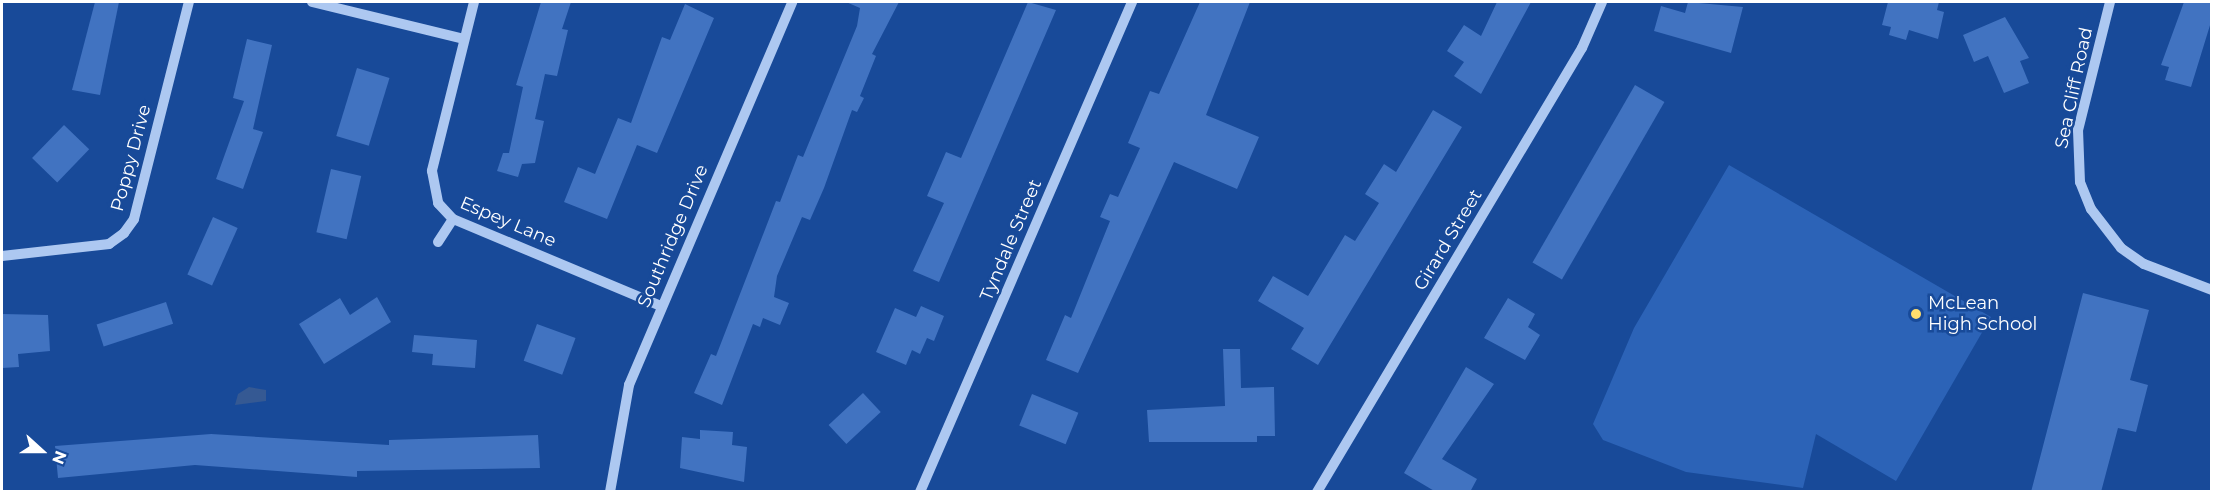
<!DOCTYPE html>
<style>
body{margin:0}
#map{position:relative;width:2213px;height:493px;overflow:hidden;background:#184a99;font-family:Montserrat,sans-serif}
div>[style]{position:absolute}
.green>*{inset:0;background:#2c63b7}
.water>*{inset:0;background:#355993}
.building>*{inset:0;background:#4173c1;transform-origin:0 0}
.minor>*{height:10px;margin:-5px;padding:0 5px;transform-origin:5px;border-radius:5px;background:#adc8f1}
.dots>*{width:16px;height:16px;translate:-50% -50%;box-sizing:border-box;border:3px solid #184a99;border-radius:50%}
span{translate:-50% -50%;white-space:nowrap;text-align:center;line-height:1.15;-webkit-text-stroke:5px #184a99;paint-order:stroke}
.street-label{font-size:18px;color:#fff}
.poi-label{font-size:18px;color:#fff}
.left{translate:0 -50%;text-align:left}
.frame{position:absolute;inset:0;border:3px solid #fff;pointer-events:none}
.north{position:absolute;left:12px;top:421px;width:60px;height:60px;-webkit-text-stroke:4px #184a99;paint-order:stroke;rotate:111deg;font-size:16px;font-weight:700;line-height:24px;text-align:center;color:#fff}
.north::after{content:'';display:block;margin:auto;width:21px;height:27px;background:#fff;clip-path:polygon(50% 0,100% 100%,50% 72%,0 100%)}
</style>
<div id="map">
<div class="green">
<div style="clip-path:polygon(1729px 165px,1991px 317px,1896px 481px,1816px 434px,1803px 488px,1686px 472px,1603px 440px,1593px 424px,1634px 328px)"></div>
</div>
<div class="water">
<div style="clip-path:polygon(249px 387px,266px 390px,266px 401px,235px 405px,238px 394px)"></div>
</div>
<div class="building">
<div style="clip-path:polygon(95px 2px,119px 2px,100px 95px,72px 90px)"></div>
<div style="clip-path:polygon(541px 2px,571px 2px,562px 29px,568px 30px,557px 76px,545px 74px,535px 119px,544px 121px,535px 163px,522px 164px,518px 177px,497px 171px,503px 153px,509px 153px,523px 87px,516px 85px)"></div>
<div style="clip-path:polygon(846px 2px,899px 2px,872px 54px,876px 56px,860px 96px,864px 98px,857px 112px,852px 110px,824px 188px,810px 220px,802px 217px,777px 276px,774px 297px,789px 303px,780px 325px,763px 318px,760px 327px,753px 324px,722px 405px,694px 393px,711px 354px,716px 356px,776px 201px,780px 202px,798px 155px,803px 157px,857px 26px,860px 8px)"></div>
<div style="clip-path:polygon(1028px 2px,1056px 10px,939px 282px,913px 271px,944px 203px,927px 196px,946px 152px,961px 158px)"></div>
<div style="clip-path:polygon(1200px 2px,1250px 2px,1206px 115px,1259px 137px,1237px 189px,1174px 162px,1078px 373px,1046px 360px,1065px 315px,1071px 318px,1110px 221px,1100px 217px,1110px 194px,1118px 197px,1140px 148px,1128px 143px,1150px 91px,1159px 94px)"></div>
<div style="clip-path:polygon(1497px 2px,1531px 2px,1481px 94px,1454px 76px,1464px 62px,1447px 51px,1464px 25px,1481px 36px)"></div>
<div style="clip-path:polygon(1688px 2px,1743px 7px,1731px 53px,1654px 31px,1661px 6px,1685px 13px)"></div>
<div style="clip-path:polygon(1888px 2px,1939px 2px,1937px 10px,1944px 12px,1938px 39px,1909px 30px,1906px 40px,1889px 35px,1891px 27px,1882px 25px)"></div>
<div style="clip-path:polygon(2184px 2px,2211px 2px,2211px 22px,2191px 87px,2165px 80px,2169px 67px,2161px 65px)"></div>
<div style="clip-path:polygon(685px 4px,714px 18px,657px 153px,637px 145px,607px 219px,564px 202px,578px 167px,595px 174px,618px 118px,631px 123px,662px 37px,670px 40px)"></div>
<div style="clip-path:polygon(2005px 17px,2029px 58px,2020px 61px,2029px 83px,2004px 93px,1988px 56px,1974px 62px,1963px 35px)"></div>
<div style="clip-path:polygon(247px 39px,272px 45px,253px 129px,263px 132px,243px 189px,216px 179px,244px 101px,233px 98px)"></div>
<div style="left:357px;top:68px;width:34px;height:71px;rotate:17deg"></div>
<div style="left:1635px;top:85px;width:34px;height:205px;rotate:30deg"></div>
<div style="clip-path:polygon(1433px 110px,1462px 127px,1318px 365px,1291px 349px,1304px 328px,1258px 301px,1273px 276px,1308px 296px,1345px 235px,1355px 241px,1379px 203px,1365px 194px,1384px 164px,1396px 172px)"></div>
<div style="left:64px;top:125px;width:35px;height:46px;rotate:44deg"></div>
<div style="left:331px;top:169px;width:31px;height:65px;rotate:13deg"></div>
<div style="left:213px;top:217px;width:27px;height:63px;rotate:24deg"></div>
<div style="clip-path:polygon(2083px 293px,2149px 310px,2130px 380px,2148px 385px,2136px 432px,2118px 428px,2101px 492px,2031px 492px)"></div>
<div style="clip-path:polygon(377px 297px,391px 322px,324px 364px,299px 324px,340px 298px,350px 315px)"></div>
<div style="clip-path:polygon(1508px 298px,1535px 314px,1528px 327px,1540px 335px,1525px 360px,1484px 338px)"></div>
<div style="left:166px;top:302px;width:23px;height:73px;rotate:72deg"></div>
<div style="clip-path:polygon(921px 306px,944px 316px,934px 341px,927px 338px,920px 354px,912px 350px,906px 365px,876px 352px,895px 308px,916px 317px)"></div>
<div style="clip-path:polygon(2px 314px,48px 315px,50px 351px,18px 354px,19px 367px,2px 368px)"></div>
<div style="left:537px;top:324px;width:41px;height:39px;rotate:20deg"></div>
<div style="clip-path:polygon(414px 335px,477px 340px,475px 368px,432px 365px,433px 354px,412px 352px)"></div>
<div style="clip-path:polygon(1223px 349px,1240px 349px,1241px 388px,1274px 387px,1275px 436px,1257px 436px,1257px 442px,1149px 442px,1147px 410px,1225px 406px)"></div>
<div style="clip-path:polygon(1466px 367px,1494px 384px,1442px 459px,1477px 479px,1470px 492px,1436px 492px,1404px 473px)"></div>
<div style="left:863px;top:393px;width:26px;height:47px;rotate:47deg"></div>
<div style="left:1032px;top:394px;width:50px;height:34px;rotate:22deg"></div>
<div style="clip-path:polygon(700px 430px,733px 432px,732px 445px,747px 447px,744px 482px,680px 468px,682px 437px,700px 439px)"></div>
<div style="clip-path:polygon(211px 434px,389px 445px,389px 440px,538px 435px,540px 468px,357px 471px,357px 477px,195px 465px,58px 478px,55px 446px)"></div>
</div>
<div class="minor">
<div style="left:312px;top:2px;width:156px;rotate:13.7deg"></div>
<div style="left:474px;top:2px;width:174px;rotate:104deg"></div>
<div style="left:432px;top:171px;width:33px;rotate:79deg"></div>
<div style="left:438px;top:203px;width:22px;rotate:47deg"></div>
<div style="left:453px;top:219px;width:225px;rotate:22.7deg"></div>
<div style="left:2110px;top:2px;width:132px;rotate:104deg"></div>
<div style="left:2078px;top:130px;width:52px;rotate:87.8deg"></div>
<div style="left:2080px;top:182px;width:29px;rotate:68deg"></div>
<div style="left:2091px;top:209px;width:49px;rotate:52.4deg"></div>
<div style="left:2121px;top:248px;width:28px;rotate:35deg"></div>
<div style="left:2144px;top:264px;width:73px;rotate:20.9deg"></div>
<div style="left:438px;top:242px;width:27px;rotate:-57deg"></div>
<div style="left:2px;top:256px;width:108px;rotate:-6.4deg"></div>
<div style="left:109px;top:244px;width:19px;rotate:-36deg"></div>
<div style="left:124px;top:233px;width:17px;rotate:-54deg"></div>
<div style="left:134px;top:219px;width:224px;rotate:-75.8deg"></div>
<div style="left:610px;top:492px;width:109px;rotate:-79.9deg"></div>
<div style="left:629px;top:385px;width:416px;rotate:-66.9deg"></div>
<div style="left:920px;top:492px;width:534px;rotate:-66.6deg"></div>
<div style="left:1317px;top:492px;width:517px;rotate:-59.17deg"></div>
<div style="left:1582px;top:48px;width:50px;rotate:-66.5deg"></div>
</div>
<div class="dots">
<div style="left:1916px;top:314px;background:#ffdd6d"></div>
</div>
<div class="street-label">
<span style="left:2074px;top:88px;rotate:-78deg">Sea Cliff Road</span>
<span style="left:131px;top:158px;rotate:-75deg">Poppy Drive</span>
<span style="left:508px;top:222px;rotate:23deg">Espey Lane</span>
<span style="left:673px;top:236px;rotate:-67deg">Southridge Drive</span>
<span style="left:1011px;top:240px;rotate:-67deg">Tyndale Street</span>
<span style="left:1448px;top:240px;rotate:-59deg">Girard Street</span>
</div>
<div class="poi-label">
<span class="left" style="left:1928px;top:314px">McLean<br>High School</span>
</div>
<div class="frame"></div>
<div class="north">N</div>
</div>
